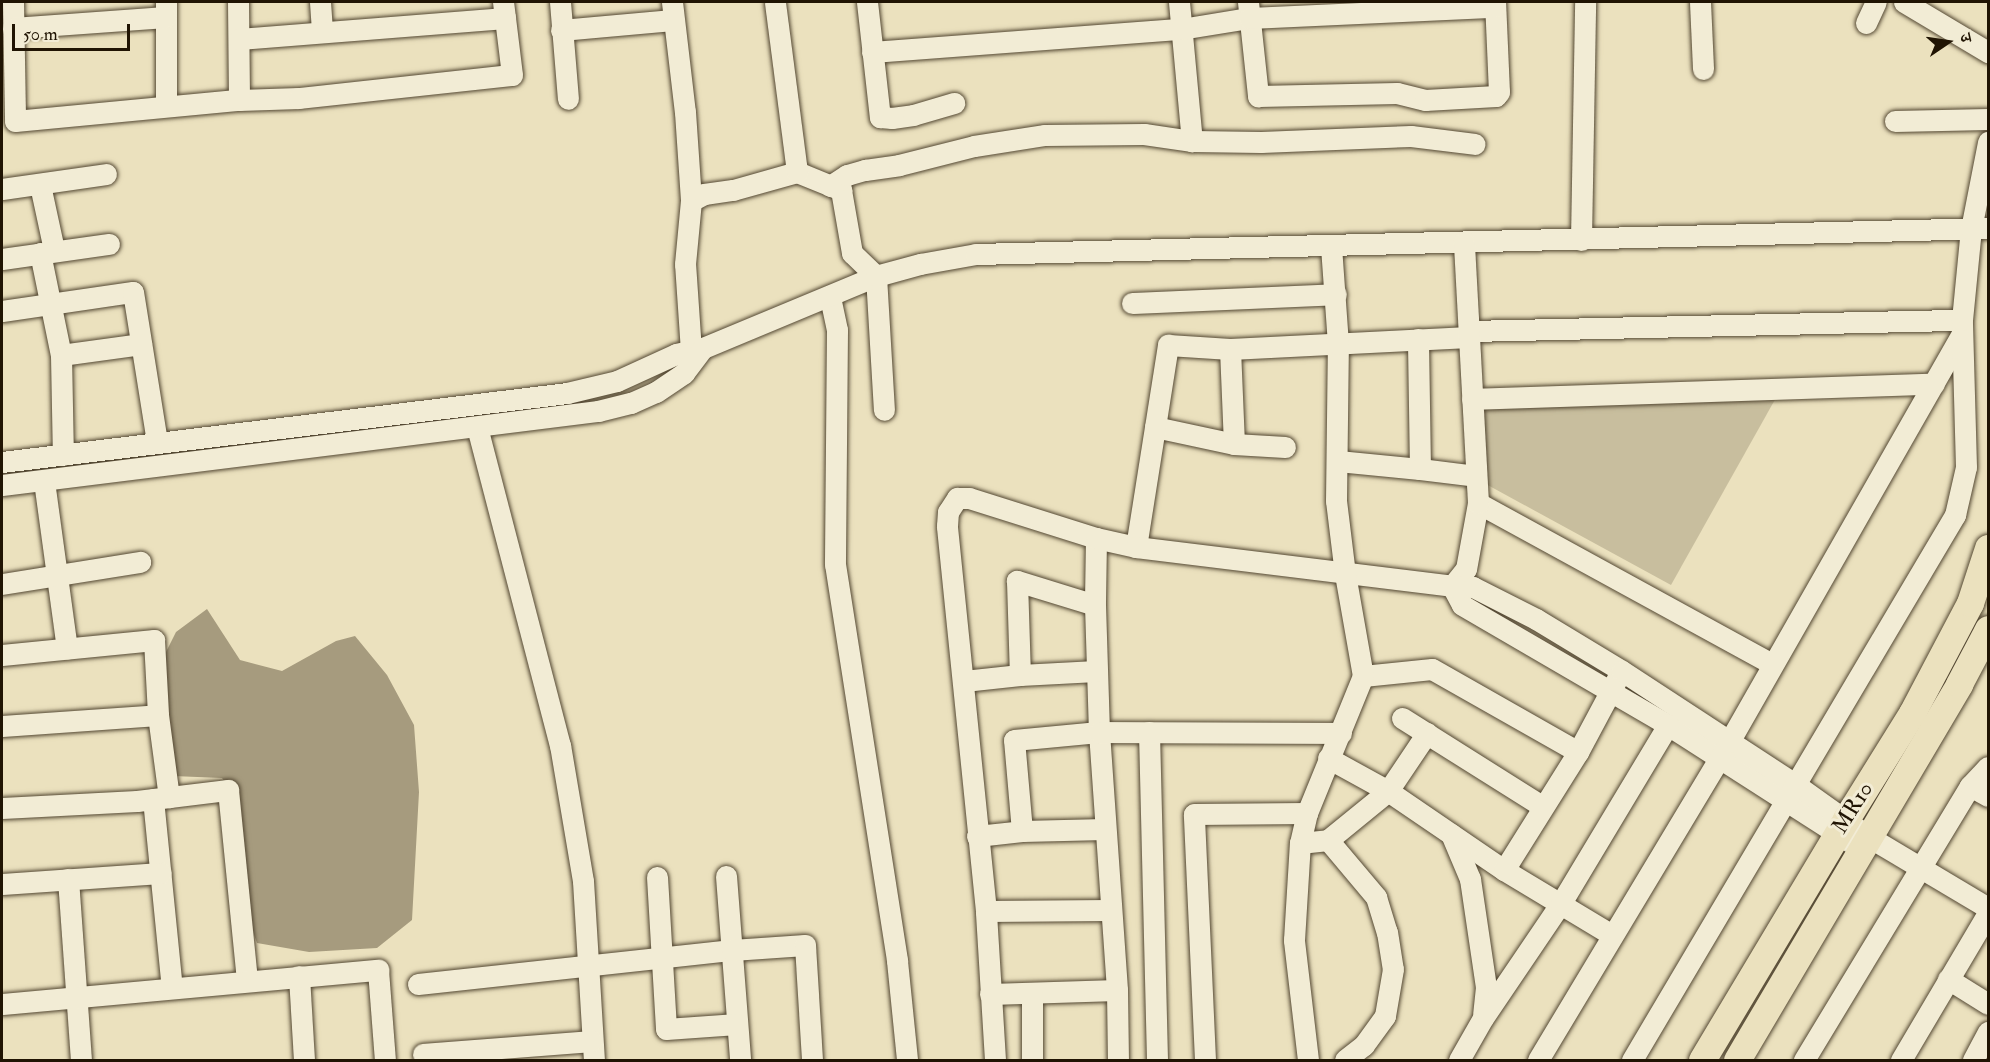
<!DOCTYPE html>
<meta charset="utf-8">
<style>
body{margin:0}
#map{position:relative;width:1990px;height:1062px;overflow:hidden;background:#ebe1be;font-family:"IM FELL Double Pica","Noto Serif Devanagari",serif}
div>[style]{position:absolute}
.green>*{inset:0;background:#c8be9e}
.water>*{inset:0;background:#a69b7e}
.roads{filter:drop-shadow(0 0 2px #534732) drop-shadow(0 0 2px #534732)}
.minor>*{height:21px;margin:-10.5px;padding:0 10.5px;transform-origin:10.5px;border-radius:10.5px;background:#f2ecd5}
.major>*{height:27px;margin:-13.5px;padding:0 13.5px;transform-origin:13.5px;border-radius:13.5px;background:#ebe1be}
span{translate:-50% -50%;white-space:nowrap;text-align:center;line-height:1.15;-webkit-text-stroke:6px #f2ecd5;paint-order:stroke}
.street-label{font-size:22px;color:#201403}
.frame{position:absolute;inset:0;border:3px solid #201403;pointer-events:none}
.north{position:absolute;left:1918px;top:12px;width:60px;height:60px;-webkit-text-stroke:4px #f2ecd5;paint-order:stroke;rotate:77deg;font-size:16px;font-weight:700;line-height:24px;text-align:center;color:#201403}
.north::after{content:'';display:block;margin:auto;width:21px;height:27px;background:#201403;clip-path:polygon(50% 0,100% 100%,50% 72%,0 100%)}
.scale{position:absolute;left:12px;top:24px;width:118px;height:27px;box-sizing:border-box;border:3px solid #201403;border-top:0;padding-left:8px;font-size:18px;line-height:21px;white-space:nowrap;color:#201403;-webkit-text-stroke:4px #f2ecd5;paint-order:stroke}
</style>
<div id="map">
<div class="green">
<div style="clip-path:polygon(1777px 396px,1671px 585px,1484px 483px,1485px 403px)"></div>
</div>
<div class="water">
<div style="clip-path:polygon(207px 609px,240px 660px,282px 671px,336px 641px,355px 636px,387px 675px,414px 725px,419px 792px,412px 920px,377px 948px,309px 952px,257px 943px,242px 902px,233px 793px,222px 778px,173px 776px,163px 658px,176px 632px)"></div>
</div>
<div class="roads">
<div class="minor">
<div style="left:13px;top:2px;width:119px;rotate:89deg"></div>
<div style="left:15px;top:121px;width:225px;rotate:-5.4deg"></div>
<div style="left:239px;top:100px;width:60px;rotate:-1.9deg"></div>
<div style="left:299px;top:98px;width:214px;rotate:-6.2deg"></div>
<div style="left:512px;top:75px;width:74px;rotate:-97deg"></div>
<div style="left:166px;top:2px;width:104px;rotate:90deg"></div>
<div style="left:238px;top:2px;width:98px;rotate:89.4deg"></div>
<div style="left:320px;top:2px;width:30px;rotate:86deg"></div>
<div style="left:560px;top:2px;width:97px;rotate:85.3deg"></div>
<div style="left:672px;top:2px;width:111px;rotate:83.3deg"></div>
<div style="left:685px;top:112px;width:89px;rotate:86.1deg"></div>
<div style="left:867px;top:2px;width:116px;rotate:83.6deg"></div>
<div style="left:880px;top:117px;width:12px;rotate:5deg"></div>
<div style="left:892px;top:118px;width:21px;rotate:-8deg"></div>
<div style="left:913px;top:115px;width:43px;rotate:-16.3deg"></div>
<div style="left:1179px;top:2px;width:140px;rotate:84.7deg"></div>
<div style="left:1248px;top:2px;width:95px;rotate:83.9deg"></div>
<div style="left:1258px;top:96px;width:139px;rotate:-1.2deg"></div>
<div style="left:1397px;top:93px;width:29px;rotate:14deg"></div>
<div style="left:1425px;top:100px;width:71px;rotate:-3.2deg"></div>
<div style="left:1496px;top:96px;width:5px;rotate:-53deg"></div>
<div style="left:1499px;top:92px;width:90px;rotate:-92.5deg"></div>
<div style="left:1700px;top:2px;width:67px;rotate:87.4deg"></div>
<div style="left:1904px;top:2px;width:98px;rotate:30.8deg"></div>
<div style="left:1866px;top:23px;width:23px;rotate:-65deg"></div>
<div style="left:13px;top:28px;width:153px;rotate:-4.1deg"></div>
<div style="left:561px;top:30px;width:112px;rotate:-5.1deg"></div>
<div style="left:239px;top:39px;width:267px;rotate:-4.5deg"></div>
<div style="left:872px;top:52px;width:310px;rotate:-4.3deg"></div>
<div style="left:1181px;top:29px;width:69px;rotate:-9.2deg"></div>
<div style="left:1249px;top:18px;width:246px;rotate:-2.6deg"></div>
<div style="left:1895px;top:121px;width:93px;rotate:-1.2deg"></div>
<div style="left:797px;top:172px;width:48px;rotate:22.2deg"></div>
<div style="left:841px;top:190px;width:64px;rotate:80.1deg"></div>
<div style="left:852px;top:253px;width:33px;rotate:44deg"></div>
<div style="left:876px;top:276px;width:134px;rotate:86.6deg"></div>
<div style="left:40px;top:185px;width:66px;rotate:77.8deg"></div>
<div style="left:830px;top:186px;width:20px;rotate:-33deg"></div>
<div style="left:847px;top:175px;width:19px;rotate:-16deg"></div>
<div style="left:865px;top:170px;width:34px;rotate:-8deg"></div>
<div style="left:899px;top:165px;width:77px;rotate:-14.2deg"></div>
<div style="left:974px;top:146px;width:72px;rotate:-8.8deg"></div>
<div style="left:1045px;top:135px;width:99px;rotate:-0.6deg"></div>
<div style="left:1144px;top:134px;width:49px;rotate:8.3deg"></div>
<div style="left:1192px;top:141px;width:69px;rotate:0.8deg"></div>
<div style="left:1261px;top:142px;width:150px;rotate:-2.3deg"></div>
<div style="left:1411px;top:136px;width:64px;rotate:7.1deg"></div>
<div style="left:2px;top:189px;width:105px;rotate:-8.2deg"></div>
<div style="left:1581px;top:240px;width:238px;rotate:-89deg"></div>
<div style="left:40px;top:253px;width:104px;rotate:78.4deg"></div>
<div style="left:61px;top:355px;width:100px;rotate:88.9deg"></div>
<div style="left:2px;top:259px;width:108px;rotate:-8deg"></div>
<div style="left:830px;top:297px;width:34px;rotate:78deg"></div>
<div style="left:837px;top:330px;width:234px;rotate:90.5deg"></div>
<div style="left:835px;top:564px;width:402px;rotate:81.1deg"></div>
<div style="left:897px;top:961px;width:100px;rotate:84.2deg"></div>
<div style="left:1132px;top:303px;width:204px;rotate:-2.5deg"></div>
<div style="left:2px;top:311px;width:132px;rotate:-8.3deg"></div>
<div style="left:133px;top:292px;width:152px;rotate:80.9deg"></div>
<div style="left:1469px;top:331px;width:493px;rotate:-1.3deg"></div>
<div style="left:691px;top:351px;width:87px;rotate:-93.9deg"></div>
<div style="left:685px;top:264px;width:63px;rotate:-84.6deg"></div>
<div style="left:691px;top:201px;width:15px;rotate:-28deg"></div>
<div style="left:704px;top:194px;width:29px;rotate:-8deg"></div>
<div style="left:733px;top:190px;width:66px;rotate:-15.7deg"></div>
<div style="left:797px;top:172px;width:171px;rotate:-97.4deg"></div>
<div style="left:61px;top:355px;width:81px;rotate:-7.8deg"></div>
<div style="left:1472px;top:399px;width:462px;rotate:-1.9deg"></div>
<div style="left:477px;top:427px;width:329px;rotate:75.4deg"></div>
<div style="left:560px;top:745px;width:138px;rotate:80.4deg"></div>
<div style="left:583px;top:881px;width:179px;rotate:86.5deg"></div>
<div style="left:1155px;top:427px;width:81px;rotate:12.1deg"></div>
<div style="left:1234px;top:444px;width:95px;rotate:-92.4deg"></div>
<div style="left:1234px;top:444px;width:51px;rotate:3.4deg"></div>
<div style="left:1338px;top:461px;width:82px;rotate:5.6deg"></div>
<div style="left:1420px;top:469px;width:130px;rotate:-90.9deg"></div>
<div style="left:2px;top:462px;width:569px;rotate:-6.96deg"></div>
<div style="left:567px;top:393px;width:51px;rotate:-13.5deg"></div>
<div style="left:617px;top:381px;width:65px;rotate:-24.6deg"></div>
<div style="left:676px;top:354px;width:28px;rotate:-13deg"></div>
<div style="left:703px;top:348px;width:187px;rotate:-22.6deg"></div>
<div style="left:876px;top:276px;width:46px;rotate:-15.3deg"></div>
<div style="left:920px;top:264px;width:57px;rotate:-10.1deg"></div>
<div style="left:976px;top:254px;width:1012px;rotate:-1.47deg"></div>
<div style="left:1420px;top:469px;width:56px;rotate:7.1deg"></div>
<div style="left:44px;top:481px;width:169px;rotate:82.2deg"></div>
<div style="left:2px;top:485px;width:601px;rotate:-7.08deg"></div>
<div style="left:598px;top:411px;width:34px;rotate:-14deg"></div>
<div style="left:631px;top:403px;width:27px;rotate:-24deg"></div>
<div style="left:656px;top:392px;width:34px;rotate:-34deg"></div>
<div style="left:684px;top:373px;width:31px;rotate:-53deg"></div>
<div style="left:1478px;top:503px;width:335px;rotate:28.7deg"></div>
<div style="left:1096px;top:538px;width:67px;rotate:90.9deg"></div>
<div style="left:1095px;top:605px;width:127px;rotate:88.2deg"></div>
<div style="left:1099px;top:732px;width:259px;rotate:86deg"></div>
<div style="left:1117px;top:990px;width:70px;rotate:89.2deg"></div>
<div style="left:1136px;top:547px;width:205px;rotate:-81deg"></div>
<div style="left:1168px;top:345px;width:62px;rotate:3.7deg"></div>
<div style="left:1230px;top:349px;width:239px;rotate:-2.9deg"></div>
<div style="left:2px;top:584px;width:140px;rotate:-9.1deg"></div>
<div style="left:1452px;top:586px;width:21px;rotate:62deg"></div>
<div style="left:1462px;top:605px;width:238px;rotate:30.2deg"></div>
<div style="left:1668px;top:725px;width:216px;rotate:32.7deg"></div>
<div style="left:1452px;top:586px;width:22px;rotate:-51deg"></div>
<div style="left:1466px;top:569px;width:67px;rotate:-79.7deg"></div>
<div style="left:1478px;top:503px;width:261px;rotate:-93.1deg"></div>
<div style="left:1095px;top:605px;width:82px;rotate:-162.9deg"></div>
<div style="left:1017px;top:581px;width:94px;rotate:88.2deg"></div>
<div style="left:1020px;top:675px;width:76px;rotate:-3deg"></div>
<div style="left:2px;top:655px;width:153px;rotate:-5.6deg"></div>
<div style="left:154px;top:640px;width:75px;rotate:86.9deg"></div>
<div style="left:158px;top:715px;width:83px;rotate:82.4deg"></div>
<div style="left:1363px;top:676px;width:69px;rotate:-5.8deg"></div>
<div style="left:1432px;top:669px;width:168px;rotate:29.6deg"></div>
<div style="left:964px;top:681px;width:56px;rotate:-6.1deg"></div>
<div style="left:1402px;top:718px;width:165px;rotate:32.2deg"></div>
<div style="left:2px;top:726px;width:156px;rotate:-4deg"></div>
<div style="left:1149px;top:732px;width:328px;rotate:88.6deg"></div>
<div style="left:1328px;top:758px;width:68px;rotate:28.8deg"></div>
<div style="left:1388px;top:791px;width:140px;rotate:34.3deg"></div>
<div style="left:1504px;top:870px;width:126px;rotate:31deg"></div>
<div style="left:1970px;top:786px;width:21px;rotate:29deg"></div>
<div style="left:153px;top:799px;width:190px;rotate:84.3deg"></div>
<div style="left:2px;top:808px;width:135px;rotate:-3deg"></div>
<div style="left:137px;top:801px;width:92px;rotate:-6.9deg"></div>
<div style="left:228px;top:790px;width:191px;rotate:84.3deg"></div>
<div style="left:1105px;top:829px;width:83px;rotate:178.6deg"></div>
<div style="left:1022px;top:831px;width:91px;rotate:-95deg"></div>
<div style="left:1014px;top:740px;width:85px;rotate:-5.4deg"></div>
<div style="left:1099px;top:732px;width:242px;rotate:0.2deg"></div>
<div style="left:1451px;top:834px;width:49px;rotate:67.1deg"></div>
<div style="left:1470px;top:879px;width:109px;rotate:81.6deg"></div>
<div style="left:1486px;top:987px;width:27px;rotate:96deg"></div>
<div style="left:977px;top:836px;width:45px;rotate:-6.3deg"></div>
<div style="left:1328px;top:840px;width:77px;rotate:-39.2deg"></div>
<div style="left:1388px;top:791px;width:70px;rotate:-56.1deg"></div>
<div style="left:1300px;top:843px;width:28px;rotate:-6deg"></div>
<div style="left:1328px;top:840px;width:75px;rotate:49.9deg"></div>
<div style="left:1376px;top:897px;width:37px;rotate:73deg"></div>
<div style="left:1387px;top:932px;width:37px;rotate:81deg"></div>
<div style="left:1393px;top:969px;width:48px;rotate:99.7deg"></div>
<div style="left:1385px;top:1016px;width:36px;rotate:126deg"></div>
<div style="left:1364px;top:1045px;width:24px;rotate:142deg"></div>
<div style="left:1504px;top:870px;width:139px;rotate:-57.9deg"></div>
<div style="left:1578px;top:752px;width:83px;rotate:-61.9deg"></div>
<div style="left:726px;top:876px;width:185px;rotate:85.6deg"></div>
<div style="left:657px;top:877px;width:152px;rotate:86.6deg"></div>
<div style="left:666px;top:1029px;width:71px;rotate:-4deg"></div>
<div style="left:68px;top:879px;width:181px;rotate:85.9deg"></div>
<div style="left:2px;top:884px;width:159px;rotate:-4deg"></div>
<div style="left:986px;top:911px;width:387px;rotate:-95.8deg"></div>
<div style="left:947px;top:526px;width:14px;rotate:-86deg"></div>
<div style="left:948px;top:512px;width:17px;rotate:-57deg"></div>
<div style="left:957px;top:498px;width:12px"></div>
<div style="left:969px;top:498px;width:133px;rotate:17.5deg"></div>
<div style="left:1096px;top:538px;width:41px;rotate:12.7deg"></div>
<div style="left:1136px;top:547px;width:318px;rotate:7deg"></div>
<div style="left:1452px;top:586px;width:21px;rotate:3deg"></div>
<div style="left:1473px;top:587px;width:71px;rotate:26.9deg"></div>
<div style="left:1536px;top:619px;width:100px;rotate:31.2deg"></div>
<div style="left:1622px;top:671px;width:208px;rotate:33.2deg"></div>
<div style="left:1796px;top:785px;width:90px;rotate:35.5deg"></div>
<div style="left:1869px;top:837px;width:139px;rotate:30.8deg"></div>
<div style="left:299px;top:976px;width:84px;rotate:86.6deg"></div>
<div style="left:1948px;top:979px;width:47px;rotate:32deg"></div>
<div style="left:418px;top:984px;width:316px;rotate:-6.2deg"></div>
<div style="left:732px;top:950px;width:73px;rotate:-3.9deg"></div>
<div style="left:805px;top:945px;width:115px;rotate:86.5deg"></div>
<div style="left:990px;top:994px;width:127px;rotate:-1.8deg"></div>
<div style="left:1032px;top:994px;width:66px;rotate:90deg"></div>
<div style="left:2px;top:1004px;width:378px;rotate:-5.2deg"></div>
<div style="left:378px;top:970px;width:90px;rotate:85.6deg"></div>
<div style="left:423px;top:1054px;width:169px;rotate:-4.4deg"></div>
<div style="left:995px;top:1060px;width:149px;rotate:-93.5deg"></div>
<div style="left:986px;top:911px;width:124px;rotate:-0.5deg"></div>
<div style="left:1205px;top:1060px;width:246px;rotate:-92.6deg"></div>
<div style="left:1194px;top:814px;width:113px;rotate:-0.5deg"></div>
<div style="left:1308px;top:1060px;width:121px;rotate:-96.7deg"></div>
<div style="left:1294px;top:940px;width:97px;rotate:-86.5deg"></div>
<div style="left:1300px;top:843px;width:31px;rotate:-77deg"></div>
<div style="left:1307px;top:813px;width:148px;rotate:-67.8deg"></div>
<div style="left:1363px;top:676px;width:104px;rotate:-100deg"></div>
<div style="left:1345px;top:574px;width:74px;rotate:-97deg"></div>
<div style="left:1336px;top:501px;width:157px;rotate:-89.3deg"></div>
<div style="left:1338px;top:344px;width:98px;rotate:-94.1deg"></div>
<div style="left:1459px;top:1060px;width:48px;rotate:-60.3deg"></div>
<div style="left:1483px;top:1018px;width:139px;rotate:-55.9deg"></div>
<div style="left:1561px;top:903px;width:208px;rotate:-59deg"></div>
<div style="left:1538px;top:1060px;width:371px;rotate:-59deg"></div>
<div style="left:1729px;top:742px;width:468px;rotate:-60.3deg"></div>
<div style="left:1632px;top:1060px;width:634px;rotate:-59.35deg"></div>
<div style="left:1955px;top:515px;width:49px;rotate:-77.1deg"></div>
<div style="left:1966px;top:467px;width:147px;rotate:-91.6deg"></div>
<div style="left:1962px;top:320px;width:91px;rotate:-84.4deg"></div>
<div style="left:1971px;top:229px;width:89px;rotate:-78.9deg"></div>
<div style="left:1804px;top:1060px;width:320px;rotate:-58.8deg"></div>
<div style="left:1970px;top:786px;width:26px;rotate:-47deg"></div>
<div style="left:1901px;top:1060px;width:171px;rotate:-59.4deg"></div>
<div style="left:1973px;top:1060px;width:32px;rotate:-62deg"></div>
</div>
<div class="major">
<div style="left:1702px;top:1060px;width:281px;rotate:-59.1deg"></div>
<div style="left:1846px;top:819px;width:125px;rotate:-58.1deg"></div>
<div style="left:1912px;top:713px;width:124px;rotate:-62.2deg"></div>
<div style="left:1970px;top:603px;width:58px;rotate:-71.9deg"></div>
<div style="left:1737px;top:1060px;width:437px;rotate:-59.4deg"></div>
<div style="left:1959px;top:684px;width:62px;rotate:-62.2deg"></div>
</div>
</div>
<div class="street-label">
<span style="left:1853px;top:808px;rotate:-58deg">MR10</span>
</div>
<div class="frame"></div>
<div class="north">उ</div>
<div class="scale">50 m</div>
</div>
